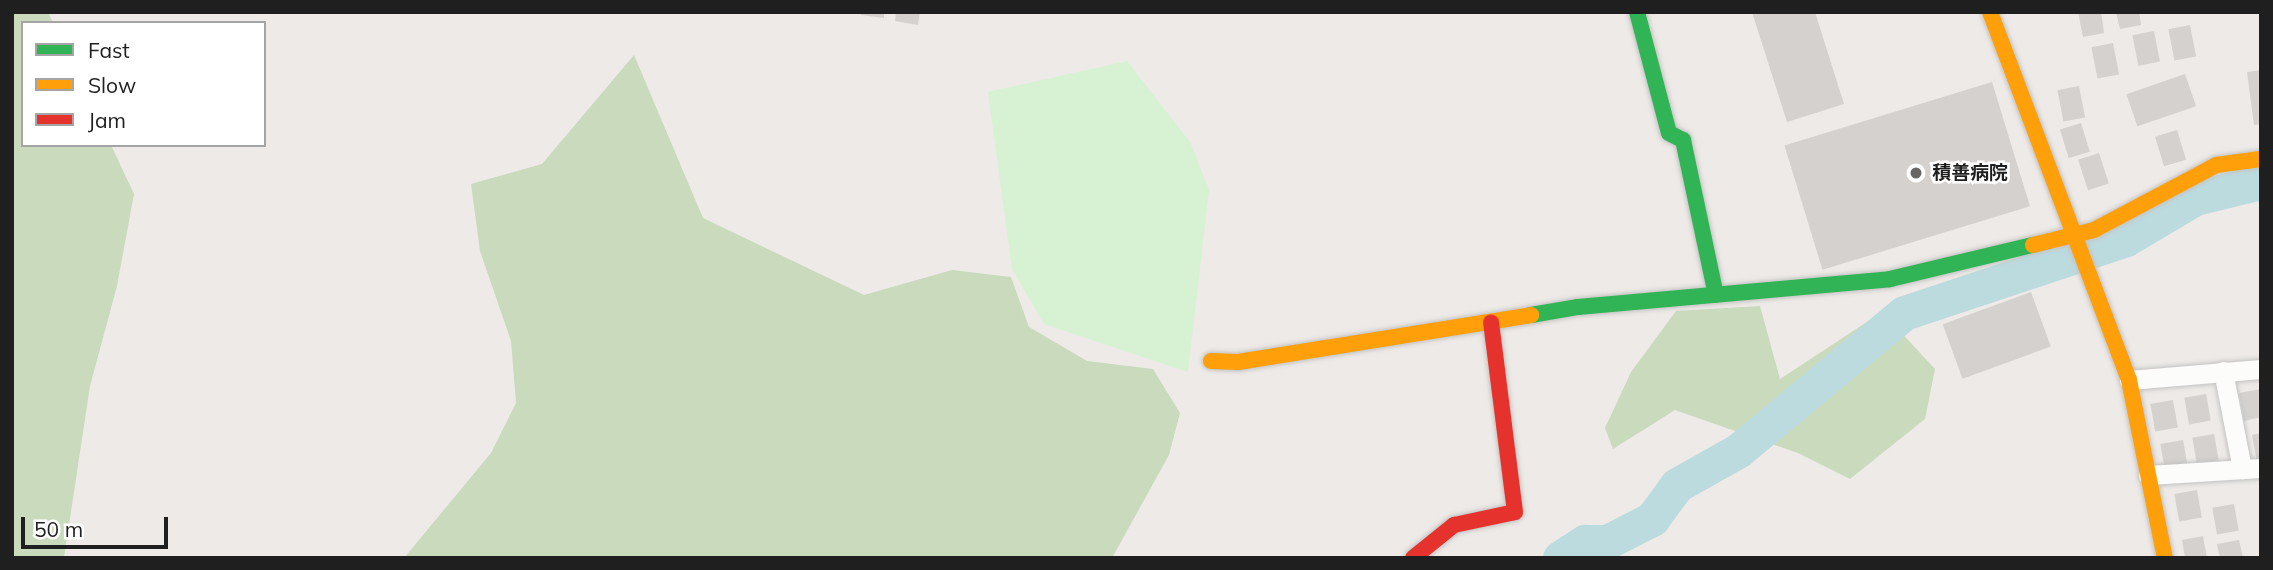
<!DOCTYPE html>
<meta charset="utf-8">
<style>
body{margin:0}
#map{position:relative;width:2273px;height:570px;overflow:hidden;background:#edeae7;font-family:Mulish,"Noto Sans JP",sans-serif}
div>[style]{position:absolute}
.forest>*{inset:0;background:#cadabd}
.park>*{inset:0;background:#d6f2d3}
.river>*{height:35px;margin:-17.5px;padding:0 17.5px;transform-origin:17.5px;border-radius:17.5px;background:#bcdbdf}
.building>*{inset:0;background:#d4d1ce;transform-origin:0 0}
.roads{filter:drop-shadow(0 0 2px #c4c3c2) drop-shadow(0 0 2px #c4c3c2)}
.street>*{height:19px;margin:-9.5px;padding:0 9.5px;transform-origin:9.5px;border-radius:9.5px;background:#fcfcfb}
.fast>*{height:16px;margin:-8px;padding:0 8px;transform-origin:8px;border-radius:8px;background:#30b455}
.slow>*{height:16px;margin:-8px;padding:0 8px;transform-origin:8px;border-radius:8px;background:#ff9f0a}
.jam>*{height:16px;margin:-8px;padding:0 8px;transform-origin:8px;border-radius:8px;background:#e5322d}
.dots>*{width:19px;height:19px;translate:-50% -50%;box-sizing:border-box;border:4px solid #fff;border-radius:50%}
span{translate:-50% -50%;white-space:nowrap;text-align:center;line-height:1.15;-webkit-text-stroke:5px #fff;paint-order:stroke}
.poi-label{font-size:19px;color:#1f1f1f;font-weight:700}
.left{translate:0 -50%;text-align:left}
.frame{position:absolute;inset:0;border:14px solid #1f1f1f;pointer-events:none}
.legend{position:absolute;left:21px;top:21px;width:245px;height:126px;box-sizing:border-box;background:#fff;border:2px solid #a5a5a5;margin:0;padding:9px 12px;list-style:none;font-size:21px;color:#1f1f1f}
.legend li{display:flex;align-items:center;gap:14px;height:35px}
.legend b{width:35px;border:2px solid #a5a5a5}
.scale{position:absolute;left:21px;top:517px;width:147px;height:32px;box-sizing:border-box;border:4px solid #1f1f1f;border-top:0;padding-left:9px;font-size:21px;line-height:24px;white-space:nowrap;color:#1f1f1f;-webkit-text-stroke:5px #fff;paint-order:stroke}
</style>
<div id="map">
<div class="forest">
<div style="clip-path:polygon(12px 12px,48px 12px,53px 23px,23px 23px,23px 145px,111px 145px,134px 194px,117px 286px,90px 386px,64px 558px,12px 558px)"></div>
<div style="clip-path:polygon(634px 55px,703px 218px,864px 295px,952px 270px,1011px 277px,1029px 327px,1087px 361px,1153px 369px,1180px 413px,1169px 455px,1112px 558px,404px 558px,491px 453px,516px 403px,511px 341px,480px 251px,471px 184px,542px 164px)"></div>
<div style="clip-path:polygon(1760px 306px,1780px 379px,1882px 312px,1935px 369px,1925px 419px,1850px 479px,1798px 453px,1675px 410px,1613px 449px,1605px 428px,1631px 372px,1676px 311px)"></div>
</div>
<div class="park">
<div style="clip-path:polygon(1127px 61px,1190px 142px,1209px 190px,1188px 372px,1044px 324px,1012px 269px,988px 92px)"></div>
</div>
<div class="river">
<div style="left:1560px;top:558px;width:30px;rotate:-33deg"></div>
<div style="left:1585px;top:542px;width:22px"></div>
<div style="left:1607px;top:542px;width:51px;rotate:-27.1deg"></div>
<div style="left:1652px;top:519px;width:42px;rotate:-53.7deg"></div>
<div style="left:1677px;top:485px;width:71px;rotate:-29.4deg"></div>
<div style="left:1739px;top:450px;width:214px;rotate:-39.7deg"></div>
<div style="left:1904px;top:313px;width:234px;rotate:-18.4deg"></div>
<div style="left:2126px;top:239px;width:80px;rotate:-30.7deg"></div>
<div style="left:2195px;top:198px;width:68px;rotate:-13.6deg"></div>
</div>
<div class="building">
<div style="clip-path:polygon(861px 12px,884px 12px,884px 18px,861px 15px)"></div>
<div style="clip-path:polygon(896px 12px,920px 12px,918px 25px,895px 21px)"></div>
<div style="clip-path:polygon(1752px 12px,1815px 12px,1844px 104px,1787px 122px)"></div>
<div style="clip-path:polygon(2078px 12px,2101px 12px,2104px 33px,2083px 37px)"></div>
<div style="clip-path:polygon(2116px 12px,2139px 12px,2141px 25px,2120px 29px)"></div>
<div style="left:2190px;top:25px;width:32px;height:22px;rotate:79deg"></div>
<div style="left:2154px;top:31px;width:31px;height:22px;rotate:79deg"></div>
<div style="left:2113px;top:43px;width:32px;height:22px;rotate:79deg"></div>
<div style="clip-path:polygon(2261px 70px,2261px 124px,2254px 125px,2247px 72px)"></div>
<div style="left:2185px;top:74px;width:34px;height:62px;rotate:71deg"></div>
<div style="left:1992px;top:82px;width:130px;height:217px;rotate:73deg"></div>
<div style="left:2079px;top:86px;width:32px;height:22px;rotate:79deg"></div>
<div style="left:2081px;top:123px;width:30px;height:22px;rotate:73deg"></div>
<div style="left:2177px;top:130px;width:31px;height:23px;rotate:73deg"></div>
<div style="left:2099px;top:153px;width:32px;height:22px;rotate:72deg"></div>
<div style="left:2031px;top:292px;width:58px;height:94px;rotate:70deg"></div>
<div style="clip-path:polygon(2261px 389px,2261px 417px,2244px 421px,2239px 393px)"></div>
<div style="left:2206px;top:394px;width:27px;height:22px;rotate:80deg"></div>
<div style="left:2173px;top:400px;width:28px;height:23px;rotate:80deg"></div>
<div style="clip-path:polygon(2261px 433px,2261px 461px,2257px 462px,2252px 435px)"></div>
<div style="left:2214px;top:434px;width:27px;height:22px;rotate:80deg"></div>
<div style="left:2183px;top:440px;width:28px;height:23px;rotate:80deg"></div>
<div style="left:2197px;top:490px;width:28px;height:23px;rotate:80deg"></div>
<div style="left:2234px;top:504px;width:27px;height:22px;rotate:80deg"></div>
<div style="clip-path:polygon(2203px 536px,2207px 558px,2185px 558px,2182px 540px)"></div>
<div style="clip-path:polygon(2239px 540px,2243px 558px,2220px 558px,2217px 544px)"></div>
</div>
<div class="roads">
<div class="street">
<div style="left:2223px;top:371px;width:100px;rotate:79deg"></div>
<div style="left:2129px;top:380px;width:132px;rotate:-4.8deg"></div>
<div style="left:2148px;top:475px;width:113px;rotate:-3.5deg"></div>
</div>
<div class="fast">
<div style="left:1637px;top:12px;width:125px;rotate:75.2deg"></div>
<div style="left:1669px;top:133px;width:16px;rotate:27deg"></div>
<div style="left:1683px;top:140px;width:158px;rotate:78deg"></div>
<div style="left:1531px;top:315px;width:48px;rotate:-9.7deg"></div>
<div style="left:1578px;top:307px;width:313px;rotate:-5.1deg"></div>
<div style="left:1890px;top:279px;width:147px;rotate:-13.4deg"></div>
</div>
<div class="slow">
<div style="left:1990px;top:12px;width:393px;rotate:69.3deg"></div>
<div style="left:2129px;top:380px;width:182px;rotate:78.6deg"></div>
<div style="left:2033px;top:245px;width:63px;rotate:-13.8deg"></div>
<div style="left:2094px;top:230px;width:138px;rotate:-28deg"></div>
<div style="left:2216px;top:165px;width:45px;rotate:-7.6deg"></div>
<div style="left:1211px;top:361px;width:27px;rotate:2deg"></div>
<div style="left:1238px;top:362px;width:297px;rotate:-9.1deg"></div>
</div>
<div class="jam">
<div style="left:1413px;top:558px;width:53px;rotate:-38.8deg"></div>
<div style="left:1454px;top:525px;width:62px;rotate:-12deg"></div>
<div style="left:1515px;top:512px;width:191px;rotate:-97.2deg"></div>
</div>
</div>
<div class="dots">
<div style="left:1916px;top:173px;background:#676665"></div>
</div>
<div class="poi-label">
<span class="left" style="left:1932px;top:173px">積善病院</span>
</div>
<div class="frame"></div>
<ul class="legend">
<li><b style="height:9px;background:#30b455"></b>Fast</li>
<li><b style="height:9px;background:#ff9f0a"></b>Slow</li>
<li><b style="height:9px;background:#e5322d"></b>Jam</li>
</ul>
<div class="scale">50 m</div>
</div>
